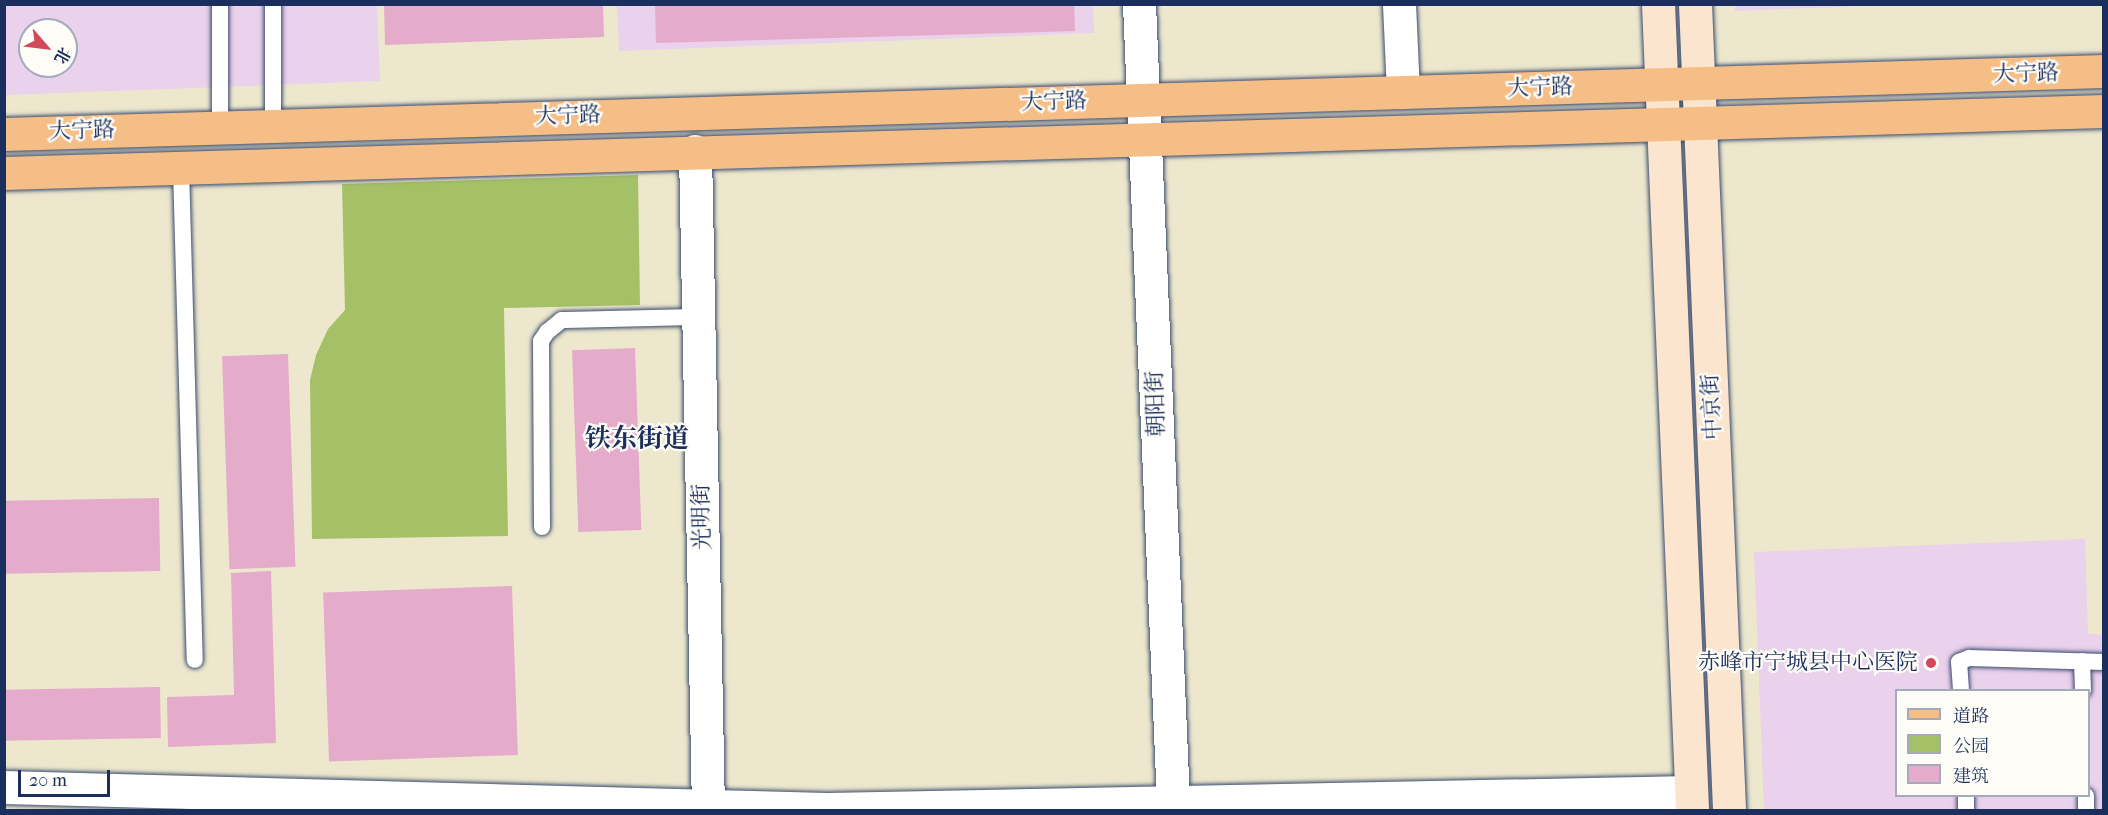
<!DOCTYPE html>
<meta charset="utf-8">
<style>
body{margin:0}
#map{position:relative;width:2108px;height:815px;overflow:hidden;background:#ede8cd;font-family:"IM FELL French Canon","Noto Serif SC",serif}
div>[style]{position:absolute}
.built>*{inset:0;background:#ead1ec}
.green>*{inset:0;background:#a5c167}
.building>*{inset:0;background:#e5abca;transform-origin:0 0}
.roads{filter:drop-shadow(0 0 2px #3a4b6f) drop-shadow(0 0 2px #3a4b6f)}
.lane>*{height:16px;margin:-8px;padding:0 8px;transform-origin:8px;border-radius:8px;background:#fff}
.street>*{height:33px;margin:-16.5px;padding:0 16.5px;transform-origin:16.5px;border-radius:16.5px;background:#fff}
.secondary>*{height:33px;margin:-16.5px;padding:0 16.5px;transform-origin:16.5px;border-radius:16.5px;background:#fbe5cf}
.primary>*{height:33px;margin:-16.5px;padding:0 16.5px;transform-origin:16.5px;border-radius:16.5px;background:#f6be87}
.dots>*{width:16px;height:16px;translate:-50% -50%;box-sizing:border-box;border:3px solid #fdfcf7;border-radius:50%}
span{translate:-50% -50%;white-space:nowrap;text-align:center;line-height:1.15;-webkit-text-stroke:4.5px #fdfcf7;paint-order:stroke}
.street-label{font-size:22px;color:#1b2f5e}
.poi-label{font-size:22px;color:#1b2f5e}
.right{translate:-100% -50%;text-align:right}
.quarter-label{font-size:26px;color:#1b2f5e;font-weight:700}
.frame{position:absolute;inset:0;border:6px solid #1b2f5e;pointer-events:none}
.legend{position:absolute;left:1895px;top:689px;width:195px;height:108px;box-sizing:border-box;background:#fdfcf7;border:2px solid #a3aaba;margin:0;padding:8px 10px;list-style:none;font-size:18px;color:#1b2f5e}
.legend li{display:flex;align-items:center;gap:12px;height:30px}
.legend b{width:30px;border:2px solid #a3aaba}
.north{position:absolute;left:18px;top:18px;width:60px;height:60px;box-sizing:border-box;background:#fdfcf7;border:2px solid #a3aaba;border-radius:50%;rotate:118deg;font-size:16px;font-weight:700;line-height:24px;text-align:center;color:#1b2f5e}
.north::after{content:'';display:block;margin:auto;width:21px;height:27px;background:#d1495b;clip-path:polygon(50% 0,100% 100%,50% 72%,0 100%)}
.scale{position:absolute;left:18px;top:770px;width:92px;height:27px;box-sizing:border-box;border:3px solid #1b2f5e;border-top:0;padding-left:8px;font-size:18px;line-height:21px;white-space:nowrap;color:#1b2f5e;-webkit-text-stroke:4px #fdfcf7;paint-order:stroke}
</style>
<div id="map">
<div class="built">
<div style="clip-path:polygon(1735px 4px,1893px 4px,1893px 5px,1735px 11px)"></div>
<div style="clip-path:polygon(evenodd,4px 5px,377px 5px,380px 81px,5px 95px,4px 5px,30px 30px,66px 30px,66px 66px,30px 66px,30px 30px)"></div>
<div style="clip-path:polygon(617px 5px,1093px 5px,1094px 33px,619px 51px)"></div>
<div style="clip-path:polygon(evenodd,2085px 539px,2088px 634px,2103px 635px,2103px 810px,1764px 810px,1754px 552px,2085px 539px,1896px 690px,2088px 690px,2088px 796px,1896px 796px,1896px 690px)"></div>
</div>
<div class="green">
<div style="clip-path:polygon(638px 175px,640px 305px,504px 308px,508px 536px,312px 539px,310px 380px,316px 355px,328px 329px,345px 310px,342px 184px)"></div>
</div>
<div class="building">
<div style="clip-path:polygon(384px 4px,603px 4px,604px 37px,385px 45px)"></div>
<div style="clip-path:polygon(655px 4px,1074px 4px,1075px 31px,656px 43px)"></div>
<div style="left:635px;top:348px;width:182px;height:63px;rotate:88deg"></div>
<div style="left:288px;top:354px;width:213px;height:66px;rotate:88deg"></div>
<div style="left:159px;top:498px;width:73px;height:155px;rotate:89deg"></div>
<div style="clip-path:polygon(271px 571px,276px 743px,168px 747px,167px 697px,234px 695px,231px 573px)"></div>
<div style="left:512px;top:586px;width:169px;height:189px;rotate:88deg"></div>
<div style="left:160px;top:687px;width:51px;height:156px;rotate:89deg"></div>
</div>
<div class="roads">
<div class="lane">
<div style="left:273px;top:4px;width:121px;rotate:90deg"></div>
<div style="left:220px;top:127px;width:123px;rotate:-90deg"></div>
<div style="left:181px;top:168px;width:492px;rotate:88.4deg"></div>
<div style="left:542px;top:527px;width:186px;rotate:-90.3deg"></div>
<div style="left:541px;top:341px;width:11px;rotate:-56deg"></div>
<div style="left:547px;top:332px;width:19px;rotate:-39deg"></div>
<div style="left:562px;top:320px;width:136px;rotate:-1.3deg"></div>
<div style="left:2082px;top:661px;width:29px;rotate:88deg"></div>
<div style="left:1961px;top:690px;width:28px;rotate:-94deg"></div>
<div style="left:1959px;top:662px;width:11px;rotate:-22deg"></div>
<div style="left:1969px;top:658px;width:135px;rotate:1.7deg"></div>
<div style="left:1966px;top:796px;width:14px;rotate:90deg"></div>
<div style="left:2086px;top:796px;width:14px;rotate:90deg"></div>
</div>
<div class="street">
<div style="left:1139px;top:4px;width:800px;rotate:87.56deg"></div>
<div style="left:1399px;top:4px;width:88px;rotate:87.4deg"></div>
<div style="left:695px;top:151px;width:659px;rotate:88.87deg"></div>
<div style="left:4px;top:787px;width:823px;rotate:1.53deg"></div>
<div style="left:827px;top:809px;width:864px;rotate:-1.13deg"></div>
</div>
<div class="secondary">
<div style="left:1658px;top:4px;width:807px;rotate:87.58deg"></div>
<div style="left:1695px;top:4px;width:807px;rotate:87.58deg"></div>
</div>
<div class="primary">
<div style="left:4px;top:134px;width:2101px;rotate:-1.72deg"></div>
<div style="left:4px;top:173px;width:2101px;rotate:-1.69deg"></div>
</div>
</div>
<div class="dots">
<div style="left:1931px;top:663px;background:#d1495b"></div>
</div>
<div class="street-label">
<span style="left:2026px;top:74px;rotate:-2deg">大宁路</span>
<span style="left:1540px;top:88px;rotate:-2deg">大宁路</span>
<span style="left:1054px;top:102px;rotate:-2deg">大宁路</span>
<span style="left:568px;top:116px;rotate:-2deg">大宁路</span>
<span style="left:82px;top:131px;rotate:-2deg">大宁路</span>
<span style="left:1156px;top:404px;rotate:-92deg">朝阳街</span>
<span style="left:1712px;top:407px;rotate:-93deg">中京街</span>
<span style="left:702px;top:517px;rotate:-91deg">光明街</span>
</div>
<div class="poi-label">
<span class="right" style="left:1918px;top:663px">赤峰市宁城县中心医院</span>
</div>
<div class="quarter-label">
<span style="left:637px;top:439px">铁东街道</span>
</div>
<div class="frame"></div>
<ul class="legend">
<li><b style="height:8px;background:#f6be87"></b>道路</li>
<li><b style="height:16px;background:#a5c167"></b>公园</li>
<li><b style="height:16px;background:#e5abca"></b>建筑</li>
</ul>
<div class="north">北</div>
<div class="scale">20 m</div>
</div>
